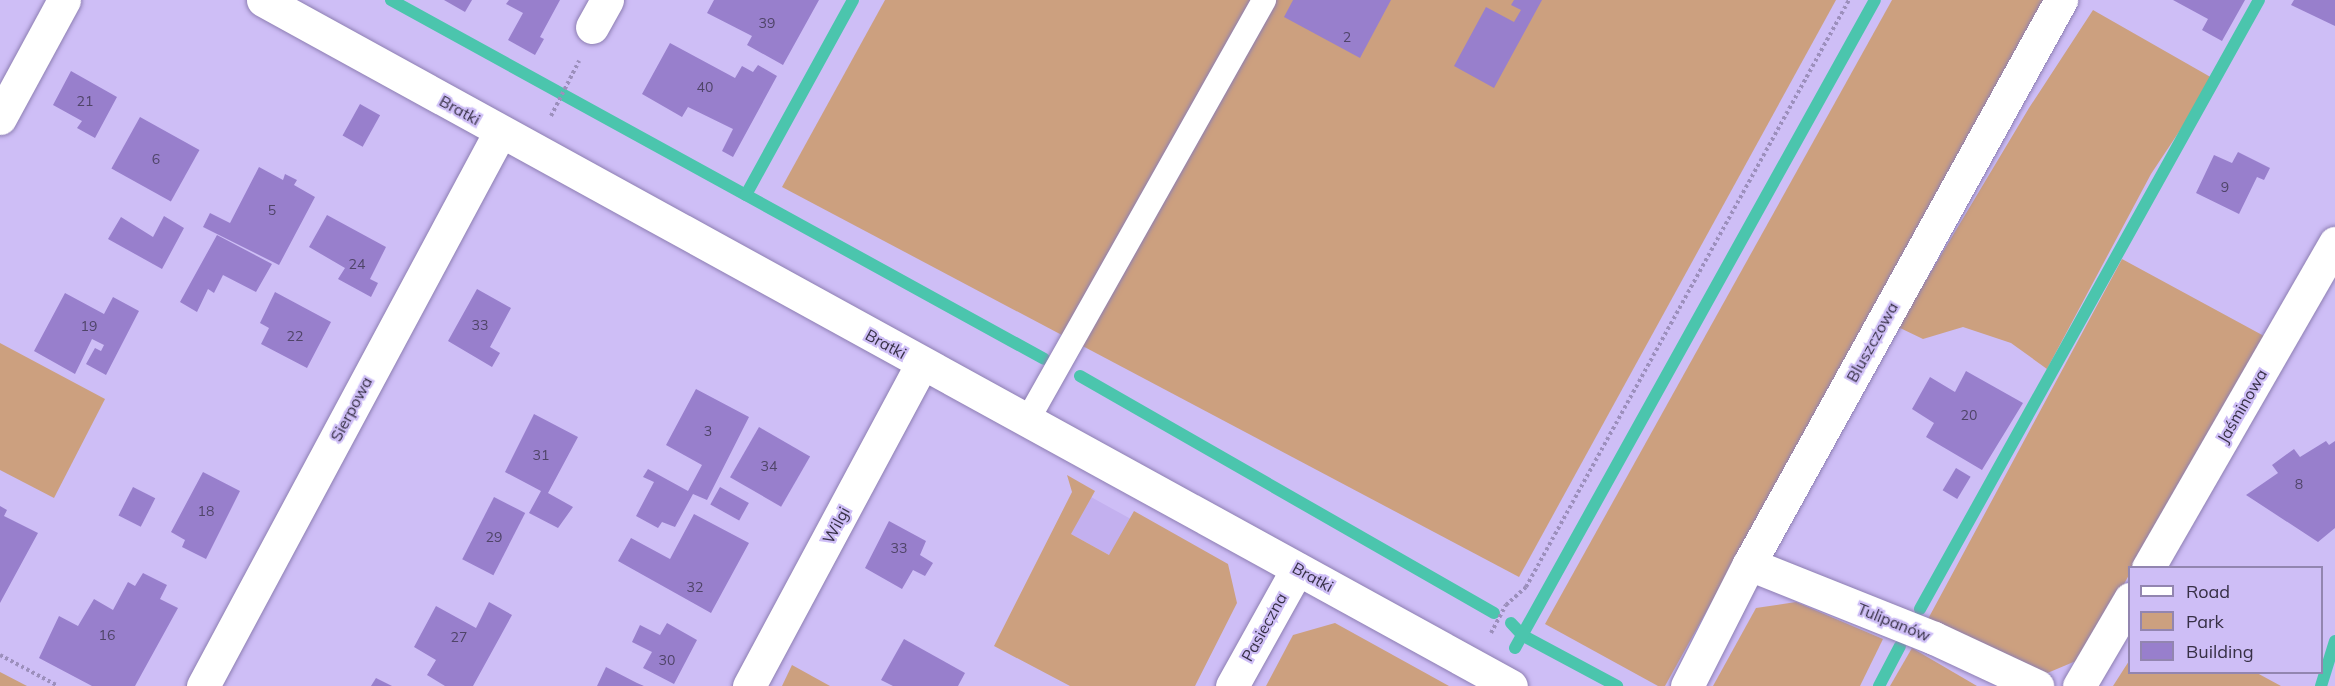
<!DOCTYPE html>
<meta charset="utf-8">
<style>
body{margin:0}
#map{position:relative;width:2335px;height:686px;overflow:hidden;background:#cebef6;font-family:Mulish,sans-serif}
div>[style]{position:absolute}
.built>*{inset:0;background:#c3b0ef;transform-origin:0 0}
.green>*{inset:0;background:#cca07f}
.stream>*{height:12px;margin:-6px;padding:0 6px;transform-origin:6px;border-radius:6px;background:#4bc5ad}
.building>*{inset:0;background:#987fcc;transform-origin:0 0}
.path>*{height:4px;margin-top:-2px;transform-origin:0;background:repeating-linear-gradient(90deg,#9c8fbc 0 3px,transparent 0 6px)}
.roads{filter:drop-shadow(0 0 2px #8d7eb2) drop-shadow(0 0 2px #8d7eb2)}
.lane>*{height:24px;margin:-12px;padding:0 12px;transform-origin:12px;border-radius:12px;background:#fff}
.street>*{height:33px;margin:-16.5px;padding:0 16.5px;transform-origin:16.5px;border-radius:16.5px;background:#fff}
span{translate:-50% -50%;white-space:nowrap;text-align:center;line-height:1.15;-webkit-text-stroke:4.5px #cebef6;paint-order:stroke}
.number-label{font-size:14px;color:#4f4468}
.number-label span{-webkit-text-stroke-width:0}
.street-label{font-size:16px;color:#373046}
.legend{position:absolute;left:2128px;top:566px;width:195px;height:108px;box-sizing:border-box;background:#cebef6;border:2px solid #9285b0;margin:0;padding:8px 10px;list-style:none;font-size:18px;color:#373046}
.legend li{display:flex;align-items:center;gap:12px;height:30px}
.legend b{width:30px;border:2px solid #9285b0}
</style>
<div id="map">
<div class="built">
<div style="left:1091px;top:497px;width:45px;height:42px;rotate:29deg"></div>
</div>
<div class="green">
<div style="clip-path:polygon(885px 0,1836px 0,1519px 577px,782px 187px)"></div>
<div style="clip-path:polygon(1892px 0,2046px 0,1665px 686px,1658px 686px,1545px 624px)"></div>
<div style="clip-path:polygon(2093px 10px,2214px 79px,2151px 174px,2047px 369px,2011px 343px,1963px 327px,1923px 339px,1898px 327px,2029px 108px)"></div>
<div style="clip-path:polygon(2122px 259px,2264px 336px,2134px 567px,2130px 568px,2129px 575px,2083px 658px,2045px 674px,1928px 619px)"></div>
<div style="clip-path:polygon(0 343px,105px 399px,54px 498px,0 470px)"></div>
<div style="clip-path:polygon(1067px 475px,1095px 491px,1071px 534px,1109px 555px,1134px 511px,1228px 564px,1237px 603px,1195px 686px,1070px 686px,994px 646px,1072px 492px)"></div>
<div style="clip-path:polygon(1796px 602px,1883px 639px,1860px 686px,1713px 686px,1756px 608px)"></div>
<div style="clip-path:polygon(1335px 623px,1449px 686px,1266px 686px,1293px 635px)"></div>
<div style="clip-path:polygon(1912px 648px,1977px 686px,1890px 686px)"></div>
<div style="clip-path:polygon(2129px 661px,2130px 672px,2257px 673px,2281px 686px,2113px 686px)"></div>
<div style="clip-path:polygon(792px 665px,830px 686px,782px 686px)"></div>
<div style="clip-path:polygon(0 672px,27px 686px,0 686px)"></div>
</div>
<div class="stream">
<div style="left:391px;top:0;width:405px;rotate:28.8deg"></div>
<div style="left:853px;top:0;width:222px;rotate:118.8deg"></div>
<div style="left:746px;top:195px;width:340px;rotate:28.8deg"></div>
<div style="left:1080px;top:376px;width:477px;rotate:29.8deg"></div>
<div style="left:1920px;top:609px;width:697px;rotate:-60.9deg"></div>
<div style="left:1511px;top:623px;width:16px;rotate:47deg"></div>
<div style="left:1522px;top:635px;width:108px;rotate:28.2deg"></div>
<div style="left:1515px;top:648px;width:741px;rotate:-60.95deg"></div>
<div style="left:1879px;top:686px;width:45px;rotate:-62.3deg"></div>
<div style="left:2321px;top:686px;width:47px;rotate:-72.7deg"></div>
</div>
<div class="building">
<div style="clip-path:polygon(444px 0,472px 0,465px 12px)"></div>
<div style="clip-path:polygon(509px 0,560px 0,540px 37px,544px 39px,535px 55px,508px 40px,523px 13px,506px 4px)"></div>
<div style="clip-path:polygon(714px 0,819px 0,783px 65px,747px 45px,752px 36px,707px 13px)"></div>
<div style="clip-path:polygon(1293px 0,1391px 0,1360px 58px,1284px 17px)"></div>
<div style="clip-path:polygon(1514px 0,1542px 0,1494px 88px,1454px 66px,1486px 7px,1514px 22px,1521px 10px,1511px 5px)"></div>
<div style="clip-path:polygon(2173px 0,2245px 0,2222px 41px,2202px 30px,2208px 19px)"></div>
<div style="clip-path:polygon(2294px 0,2335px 0,2335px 26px,2291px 5px)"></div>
<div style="clip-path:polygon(670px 43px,735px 78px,742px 66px,753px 72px,758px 65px,777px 76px,733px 157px,722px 151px,733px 129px,688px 107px,682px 117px,642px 94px)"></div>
<div style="clip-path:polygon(71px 71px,117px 97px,95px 138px,77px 128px,82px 121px,53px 105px)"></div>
<div style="left:360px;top:104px;width:23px;height:36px;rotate:29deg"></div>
<div style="left:140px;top:117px;width:68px;height:59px;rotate:29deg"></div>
<div style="clip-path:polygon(2238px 152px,2270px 168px,2264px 180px,2257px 177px,2239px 214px,2196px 193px,2214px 155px,2232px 163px)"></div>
<div style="clip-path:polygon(259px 167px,283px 180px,285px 174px,297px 180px,294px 185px,315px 197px,279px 265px,203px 227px,210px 213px,230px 223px)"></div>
<div style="clip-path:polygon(327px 215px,386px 247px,370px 279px,378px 283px,371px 297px,338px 279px,345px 268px,309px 247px)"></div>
<div style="clip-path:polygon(164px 216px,184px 228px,162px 269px,108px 239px,121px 217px,153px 237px)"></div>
<div style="clip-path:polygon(217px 235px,272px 264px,256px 292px,223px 275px,214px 293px,208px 289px,197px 312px,180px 302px)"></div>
<div style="clip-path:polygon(477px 289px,511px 308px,490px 347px,500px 353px,492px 367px,448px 341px)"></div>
<div style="clip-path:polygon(275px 292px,331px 322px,307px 368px,261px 344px,269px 328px,260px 323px)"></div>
<div style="clip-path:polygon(65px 293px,104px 314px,113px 297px,139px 311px,106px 375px,86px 364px,95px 348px,101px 351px,104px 345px,92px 339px,75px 374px,34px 351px)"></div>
<div style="clip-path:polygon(1966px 371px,2023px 403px,1982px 470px,1926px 437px,1934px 423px,1912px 409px,1930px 377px,1955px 392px)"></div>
<div style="clip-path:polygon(696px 389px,749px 417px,707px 500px,693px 494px,675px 527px,662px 522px,658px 528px,636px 516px,654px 482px,643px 477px,648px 469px,688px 491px,702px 465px,666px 445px)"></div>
<div style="clip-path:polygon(534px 414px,578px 437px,548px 493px,573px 507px,558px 528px,529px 513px,541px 491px,505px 472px)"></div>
<div style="left:759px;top:427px;width:59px;height:58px;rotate:30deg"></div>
<div style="clip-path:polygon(2326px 441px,2329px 445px,2335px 441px,2335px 528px,2318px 542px,2246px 495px,2278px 473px,2272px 465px,2294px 449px,2300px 457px)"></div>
<div style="left:1956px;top:468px;width:17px;height:26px;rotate:31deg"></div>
<div style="clip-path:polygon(203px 472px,240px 491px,206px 559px,182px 547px,185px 540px,171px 532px)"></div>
<div style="left:133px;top:487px;width:25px;height:32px;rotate:27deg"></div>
<div style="left:720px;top:487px;width:33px;height:20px;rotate:29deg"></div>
<div style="left:494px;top:497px;width:35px;height:70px;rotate:27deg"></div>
<div style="clip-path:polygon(0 506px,7px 510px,4px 516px,38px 533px,0 603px)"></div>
<div style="clip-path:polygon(694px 514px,749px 543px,711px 613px,618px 561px,631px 538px,670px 559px)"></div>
<div style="clip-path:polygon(889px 521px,926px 541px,920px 555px,933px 563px,925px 576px,913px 570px,902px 589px,865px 568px)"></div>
<div style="clip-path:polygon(143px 573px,167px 585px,160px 599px,178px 608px,135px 686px,92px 686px,39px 658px,59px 616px,78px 626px,94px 599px,113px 610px,128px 582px,135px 586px)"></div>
<div style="clip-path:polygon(489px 602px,512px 615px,473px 686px,445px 686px,427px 675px,436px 660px,414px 647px,436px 606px,476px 628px)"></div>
<div style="clip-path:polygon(667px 623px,697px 640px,674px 684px,643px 668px,652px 652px,632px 642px,640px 625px,660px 635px)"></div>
<div style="clip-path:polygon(904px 639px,965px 673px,958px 686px,893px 686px,881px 680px)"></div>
<div style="clip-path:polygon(606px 667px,637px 683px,644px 686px,597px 686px)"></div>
<div style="clip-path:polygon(376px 678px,392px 686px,371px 686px)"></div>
</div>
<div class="path">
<div style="left:551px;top:116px;width:62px;rotate:-63deg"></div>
<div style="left:1491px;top:633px;width:32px;rotate:-62deg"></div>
<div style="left:1506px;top:605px;width:27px;rotate:-42deg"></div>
<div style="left:1526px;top:587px;width:670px;rotate:-61.18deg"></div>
<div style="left:0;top:655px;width:66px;rotate:28.1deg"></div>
</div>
<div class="roads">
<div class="lane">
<div style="left:1027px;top:421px;width:483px;rotate:-60.6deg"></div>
</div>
<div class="street">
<div style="left:263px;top:0;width:1424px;rotate:28.8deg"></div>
<div style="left:592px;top:27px;width:31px;rotate:-61deg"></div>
<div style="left:0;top:118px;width:134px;rotate:-61.5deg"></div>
<div style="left:1749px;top:564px;width:199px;rotate:21.8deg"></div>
<div style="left:1934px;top:638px;width:114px;rotate:25deg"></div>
<div style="left:2148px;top:568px;width:375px;rotate:-60.1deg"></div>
<div style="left:203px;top:686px;width:629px;rotate:-61.8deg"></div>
<div style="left:749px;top:686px;width:366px;rotate:-61.8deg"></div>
<div style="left:1232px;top:686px;width:134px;rotate:-60.9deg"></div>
<div style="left:1687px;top:686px;width:137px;rotate:-63.1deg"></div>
<div style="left:1749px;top:564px;width:645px;rotate:-61.05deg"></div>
<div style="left:2079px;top:686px;width:101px;rotate:-59.6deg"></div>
</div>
</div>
<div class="number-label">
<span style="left:767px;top:23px">39</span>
<span style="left:1347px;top:37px">2</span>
<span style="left:705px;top:87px">40</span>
<span style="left:85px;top:101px">21</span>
<span style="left:156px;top:159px">6</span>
<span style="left:2225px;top:187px">9</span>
<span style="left:272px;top:210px">5</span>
<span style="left:357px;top:264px">24</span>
<span style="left:480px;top:325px">33</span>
<span style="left:89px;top:326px">19</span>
<span style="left:295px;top:336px">22</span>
<span style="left:1969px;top:415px">20</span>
<span style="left:708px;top:431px">3</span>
<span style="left:541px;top:455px">31</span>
<span style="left:769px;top:466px">34</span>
<span style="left:2299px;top:484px">8</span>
<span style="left:206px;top:511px">18</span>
<span style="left:494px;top:537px">29</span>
<span style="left:899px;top:548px">33</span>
<span style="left:695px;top:587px">32</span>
<span style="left:107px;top:635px">16</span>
<span style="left:459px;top:637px">27</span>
<span style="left:667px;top:660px">30</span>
</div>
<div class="street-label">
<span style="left:460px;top:110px;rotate:29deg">Bratki</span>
<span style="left:1872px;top:342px;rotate:-61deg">Bluszczowa</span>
<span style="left:886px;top:344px;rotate:29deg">Bratki</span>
<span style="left:2242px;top:406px;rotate:-60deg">Jaśminowa</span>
<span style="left:351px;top:409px;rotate:-62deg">Sierpowa</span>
<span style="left:836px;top:525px;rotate:-62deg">Wilgi</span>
<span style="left:1313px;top:577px;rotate:29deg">Bratki</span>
<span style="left:1894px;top:622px;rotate:22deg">Tulipanów</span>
<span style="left:1264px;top:627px;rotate:-61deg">Pasieczna</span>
</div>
<ul class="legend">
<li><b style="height:8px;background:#fff"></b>Road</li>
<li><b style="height:16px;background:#cca07f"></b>Park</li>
<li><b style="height:16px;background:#987fcc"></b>Building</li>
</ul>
</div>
